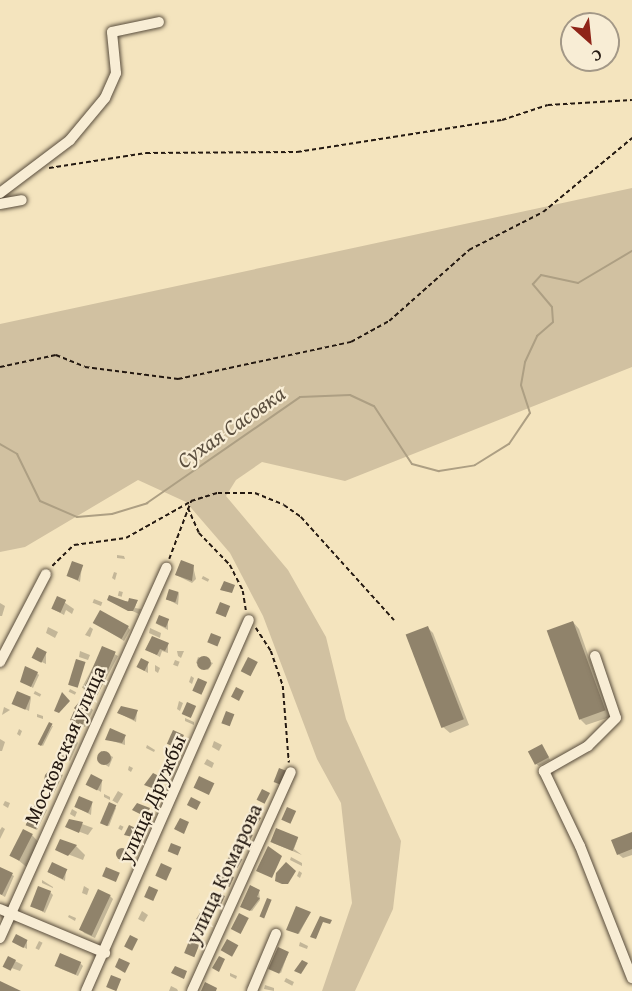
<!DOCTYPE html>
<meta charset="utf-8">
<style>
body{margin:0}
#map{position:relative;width:632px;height:991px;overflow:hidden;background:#f4e4be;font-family:"Gentium Book Plus",serif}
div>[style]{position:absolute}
.green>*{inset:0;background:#d1c1a1}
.shadow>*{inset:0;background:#0003;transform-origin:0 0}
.stream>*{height:2px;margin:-1px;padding:0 1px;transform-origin:1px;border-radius:1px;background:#ad9f83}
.building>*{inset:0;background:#90836b;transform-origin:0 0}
.round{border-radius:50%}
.path>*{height:1.5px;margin-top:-0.75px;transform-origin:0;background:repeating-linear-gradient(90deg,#241911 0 4.5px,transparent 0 7.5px)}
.roads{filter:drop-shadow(0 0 2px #584c3c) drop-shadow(0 0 2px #584c3c)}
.minor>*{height:10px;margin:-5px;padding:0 5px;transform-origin:5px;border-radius:5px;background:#f8edd5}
span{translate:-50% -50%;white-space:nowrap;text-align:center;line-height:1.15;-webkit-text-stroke:4.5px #f8edd5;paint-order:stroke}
.street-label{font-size:21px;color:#241911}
.water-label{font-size:22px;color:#5b4f3f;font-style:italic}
.north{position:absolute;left:560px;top:12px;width:60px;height:60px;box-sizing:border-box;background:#f8edd5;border:2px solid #a39887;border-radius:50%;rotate:153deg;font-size:16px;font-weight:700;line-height:24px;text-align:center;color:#241911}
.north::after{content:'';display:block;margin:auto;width:21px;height:27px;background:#8f2418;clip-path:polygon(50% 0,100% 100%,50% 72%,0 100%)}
</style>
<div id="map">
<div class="green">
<div style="clip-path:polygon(632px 188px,632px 367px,345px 481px,262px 462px,236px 480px,226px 496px,288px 570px,326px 637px,346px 719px,401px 841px,393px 909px,355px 991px,322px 991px,352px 903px,341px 803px,317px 759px,263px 616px,230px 553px,186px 502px,138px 480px,25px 547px,0 552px,0 324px)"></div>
</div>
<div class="shadow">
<div style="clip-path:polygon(117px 555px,124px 556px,125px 559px,117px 558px)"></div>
<div style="clip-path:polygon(82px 566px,80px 582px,68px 576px)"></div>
<div style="clip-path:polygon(193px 566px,196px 579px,192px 583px,176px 575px)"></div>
<div style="clip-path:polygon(114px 572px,117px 573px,115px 580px,112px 578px)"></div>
<div style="left:203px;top:576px;width:7px;height:3px;rotate:27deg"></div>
<div style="left:119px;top:591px;width:4px;height:5px;rotate:14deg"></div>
<div style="clip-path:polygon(179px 593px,178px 605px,167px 599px)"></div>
<div style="clip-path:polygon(58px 598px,74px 609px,72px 614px,66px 610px,64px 615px,53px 609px)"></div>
<div style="left:94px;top:599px;width:9px;height:4px;rotate:21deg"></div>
<div style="clip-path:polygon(110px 601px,137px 601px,135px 608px,141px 609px,139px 614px)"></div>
<div style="clip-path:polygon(0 603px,5px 606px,2px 616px,0 616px)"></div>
<div style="clip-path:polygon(168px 621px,168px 630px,157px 624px)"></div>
<div style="clip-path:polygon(573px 622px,579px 629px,610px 717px,586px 725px,580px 719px)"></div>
<div style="clip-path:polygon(95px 623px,128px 627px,130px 630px,124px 641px)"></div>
<div style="clip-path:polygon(48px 627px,58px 632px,55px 638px,46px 633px)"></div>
<div style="clip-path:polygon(90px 627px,93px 629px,90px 637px,85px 635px)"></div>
<div style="clip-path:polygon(427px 627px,433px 633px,469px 725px,450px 733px,443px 727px)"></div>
<div style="clip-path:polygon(150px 628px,161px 633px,160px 638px,149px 633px)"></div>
<div style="clip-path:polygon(168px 644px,168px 653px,162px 651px,160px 657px,147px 650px)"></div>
<div style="left:103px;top:648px;width:17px;height:45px;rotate:28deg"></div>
<div style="clip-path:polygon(80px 651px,90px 655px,88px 660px,79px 657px)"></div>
<div style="clip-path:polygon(177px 651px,184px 651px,181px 658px,178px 656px)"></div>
<div style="clip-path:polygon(46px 653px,46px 664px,34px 658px)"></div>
<div style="clip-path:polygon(198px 657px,213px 663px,208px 670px,196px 663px)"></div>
<div style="left:175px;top:660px;width:5px;height:5px;rotate:22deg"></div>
<div style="clip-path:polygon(148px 663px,148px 673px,138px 667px)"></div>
<div style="clip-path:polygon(155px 665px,160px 668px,158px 673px,155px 671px)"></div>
<div style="clip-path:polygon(37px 673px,39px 675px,33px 688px,22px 681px)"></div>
<div style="clip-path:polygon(191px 676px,194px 678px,192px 684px,189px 682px)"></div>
<div style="left:70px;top:689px;width:7px;height:3px;rotate:27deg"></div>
<div style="left:35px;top:691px;width:7px;height:3px;rotate:27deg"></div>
<div style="clip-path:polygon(31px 698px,29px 711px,13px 703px)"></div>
<div style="clip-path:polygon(179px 701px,183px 703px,180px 711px,177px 709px)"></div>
<div style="clip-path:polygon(4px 707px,10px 710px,2px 715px)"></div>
<div style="clip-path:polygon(90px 707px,93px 710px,85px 727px,72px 720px)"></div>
<div style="clip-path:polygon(137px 712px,136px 722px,119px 713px)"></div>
<div style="clip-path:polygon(37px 714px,43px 716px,43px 719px,37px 717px)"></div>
<div style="clip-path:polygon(185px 718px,194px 722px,194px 725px,185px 721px)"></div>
<div style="clip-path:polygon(52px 726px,53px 726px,43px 746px,40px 744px)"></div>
<div style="clip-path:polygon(19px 729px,22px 731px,20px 736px,17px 734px)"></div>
<div style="clip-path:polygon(125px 736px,125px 745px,106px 739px)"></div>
<div style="clip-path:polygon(0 739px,5px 742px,2px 751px,0 751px)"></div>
<div style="clip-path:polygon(76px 740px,78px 743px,70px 761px,59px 754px)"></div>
<div style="clip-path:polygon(214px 741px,222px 745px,219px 751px,212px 747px)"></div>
<div style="clip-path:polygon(147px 745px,155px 750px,154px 752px,146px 748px)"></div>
<div style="clip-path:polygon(542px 746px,550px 760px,539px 766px,536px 764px)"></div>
<div style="clip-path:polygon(173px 750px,179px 753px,178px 757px,172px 751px)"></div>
<div style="clip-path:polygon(101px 751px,113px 757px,109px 767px,97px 760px)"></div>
<div style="clip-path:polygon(207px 759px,214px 763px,212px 768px,204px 764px)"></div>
<div style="clip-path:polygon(129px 766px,133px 768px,131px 772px,128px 770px)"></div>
<div style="clip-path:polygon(60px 773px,63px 775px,54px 793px,47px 789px,44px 786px)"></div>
<div style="clip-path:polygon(102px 781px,101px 792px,88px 784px)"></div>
<div style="left:118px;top:791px;width:6px;height:11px;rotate:31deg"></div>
<div style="clip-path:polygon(104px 794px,110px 797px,110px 800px,104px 797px)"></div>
<div style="clip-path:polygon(5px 801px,10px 803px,8px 808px,3px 805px)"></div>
<div style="clip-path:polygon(92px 803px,91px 815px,76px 807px)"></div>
<div style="clip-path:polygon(110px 804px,116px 808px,109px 826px,104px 824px)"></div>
<div style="clip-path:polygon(44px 808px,47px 810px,37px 830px,29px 826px)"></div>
<div style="clip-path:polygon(72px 809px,77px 812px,75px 817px,70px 814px)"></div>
<div style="clip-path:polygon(82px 824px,93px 828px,88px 835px,67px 827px)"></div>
<div style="left:120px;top:825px;width:4px;height:4px;rotate:27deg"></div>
<div style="clip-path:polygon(2px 827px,5px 829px,0 839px,0 830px)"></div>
<div style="clip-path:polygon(632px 834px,632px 855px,623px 858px,618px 854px)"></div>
<div style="clip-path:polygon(32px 835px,41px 845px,29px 869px,12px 855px)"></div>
<div style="clip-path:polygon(298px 838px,294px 849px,302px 855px,273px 843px)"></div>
<div style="clip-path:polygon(76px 846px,85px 855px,83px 860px,57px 850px)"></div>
<div style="clip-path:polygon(119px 849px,130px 855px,128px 860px,116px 855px)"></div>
<div style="clip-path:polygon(291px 857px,302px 863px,302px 866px,290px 860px)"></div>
<div style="clip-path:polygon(0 868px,14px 876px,5px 897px,0 894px)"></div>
<div style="clip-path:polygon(66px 870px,65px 881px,48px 872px)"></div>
<div style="clip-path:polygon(299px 871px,302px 873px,300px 878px,297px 876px)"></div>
<div style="clip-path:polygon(42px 880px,53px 887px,53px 888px,42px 883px)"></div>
<div style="clip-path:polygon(84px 886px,89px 889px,87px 895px,82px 893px)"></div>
<div style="clip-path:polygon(259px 891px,260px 900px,252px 911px,243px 907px)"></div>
<div style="clip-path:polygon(50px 892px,53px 895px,45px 913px,31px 905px)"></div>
<div style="clip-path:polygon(110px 896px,113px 899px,95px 938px,84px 933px,82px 930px)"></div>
<div style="clip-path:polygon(142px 911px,148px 915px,144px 922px,138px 919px)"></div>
<div style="clip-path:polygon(310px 913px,299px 934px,289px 930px)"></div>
<div style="clip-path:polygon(69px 915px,76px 918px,75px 921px,68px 917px)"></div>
<div style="clip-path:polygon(27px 941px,27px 949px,14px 942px)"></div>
<div style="left:39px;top:941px;width:4px;height:8px;rotate:27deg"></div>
<div style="clip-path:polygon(300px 942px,308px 946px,307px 949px,299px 946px)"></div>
<div style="clip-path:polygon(288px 953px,281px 973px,271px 969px)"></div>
<div style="clip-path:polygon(15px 961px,23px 965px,20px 971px,6px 966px)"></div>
<div style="clip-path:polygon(80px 963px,83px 966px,78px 976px,59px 968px)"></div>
<div style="clip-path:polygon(230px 973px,237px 976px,236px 979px,230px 976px)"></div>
<div style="left:286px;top:978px;width:9px;height:4px;rotate:27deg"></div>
<div style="clip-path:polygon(265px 985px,274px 988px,274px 991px,264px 989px)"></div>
<div style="clip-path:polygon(171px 986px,177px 989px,178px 991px,169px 991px)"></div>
</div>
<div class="stream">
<div style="left:0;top:444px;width:20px;rotate:30deg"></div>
<div style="left:17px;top:454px;width:52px;rotate:63.9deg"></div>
<div style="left:40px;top:501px;width:40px;rotate:23.4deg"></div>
<div style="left:77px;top:517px;width:35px;rotate:-5deg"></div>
<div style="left:112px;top:514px;width:37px;rotate:-17deg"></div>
<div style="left:147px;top:503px;width:186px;rotate:-34.7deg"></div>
<div style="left:300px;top:397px;width:50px;rotate:-2.3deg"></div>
<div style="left:350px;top:395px;width:26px;rotate:25deg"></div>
<div style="left:374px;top:406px;width:69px;rotate:56.8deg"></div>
<div style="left:412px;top:464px;width:28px;rotate:15deg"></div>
<div style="left:439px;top:471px;width:36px;rotate:-9deg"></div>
<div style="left:475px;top:465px;width:40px;rotate:-32deg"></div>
<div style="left:509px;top:444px;width:37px;rotate:-56deg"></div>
<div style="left:530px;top:413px;width:29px;rotate:-108deg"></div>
<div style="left:521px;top:385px;width:23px;rotate:-80deg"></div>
<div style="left:525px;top:362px;width:29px;rotate:-65deg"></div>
<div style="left:537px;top:336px;width:21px;rotate:-41deg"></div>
<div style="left:553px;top:322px;width:15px;rotate:-94deg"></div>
<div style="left:552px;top:307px;width:30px;rotate:-130deg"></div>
<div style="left:533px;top:284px;width:12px;rotate:-48deg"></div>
<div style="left:541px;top:275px;width:38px;rotate:12deg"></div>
<div style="left:578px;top:283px;width:63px;rotate:-30.7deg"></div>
</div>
<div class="building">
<div style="clip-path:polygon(181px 560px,194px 565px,192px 581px,175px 575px)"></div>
<div style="left:72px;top:561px;width:12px;height:16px;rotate:20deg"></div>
<div style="clip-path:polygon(224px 581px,235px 585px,232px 593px,220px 590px)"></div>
<div style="left:169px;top:589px;width:10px;height:11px;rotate:17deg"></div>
<div style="clip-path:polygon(109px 595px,128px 602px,129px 598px,138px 600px,133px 611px,128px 611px,107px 600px)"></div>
<div style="left:57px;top:596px;width:10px;height:14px;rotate:24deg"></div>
<div style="left:220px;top:602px;width:11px;height:12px;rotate:22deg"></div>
<div style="left:100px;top:610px;width:33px;height:15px;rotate:29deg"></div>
<div style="left:159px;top:615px;width:11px;height:9px;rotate:22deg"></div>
<div style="left:573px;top:621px;width:95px;height:28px;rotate:70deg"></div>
<div style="left:428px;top:626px;width:100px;height:24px;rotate:69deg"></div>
<div style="left:211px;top:633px;width:11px;height:10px;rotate:22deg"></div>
<div style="clip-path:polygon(152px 636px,169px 643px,165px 651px,160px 649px,157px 655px,145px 650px)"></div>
<div style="left:102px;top:646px;width:15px;height:47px;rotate:23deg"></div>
<div style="left:37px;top:647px;width:11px;height:12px;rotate:27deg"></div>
<div class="round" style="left:197px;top:656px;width:14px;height:14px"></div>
<div style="left:248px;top:657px;width:11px;height:16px;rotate:27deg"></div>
<div style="left:141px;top:658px;width:9px;height:10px;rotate:27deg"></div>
<div style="left:76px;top:659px;width:10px;height:27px;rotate:17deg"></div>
<div style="clip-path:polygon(25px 666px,38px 672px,31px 687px,20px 682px)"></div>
<div style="left:198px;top:678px;width:10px;height:14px;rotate:24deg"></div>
<div style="left:236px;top:687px;width:9px;height:11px;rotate:27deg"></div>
<div style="left:17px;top:691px;width:15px;height:14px;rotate:23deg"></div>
<div style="clip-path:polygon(62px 692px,70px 701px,59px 713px,54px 711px)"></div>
<div style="clip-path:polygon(80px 701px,91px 706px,82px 726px,70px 720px,74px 711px,78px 713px,74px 708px)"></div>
<div style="left:187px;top:702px;width:10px;height:13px;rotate:24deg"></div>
<div style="clip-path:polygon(121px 706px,138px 710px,134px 720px,117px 713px)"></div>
<div style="left:226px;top:711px;width:9px;height:13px;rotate:21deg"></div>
<div style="left:49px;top:722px;width:4px;height:25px;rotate:27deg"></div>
<div style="clip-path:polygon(110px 728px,126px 735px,122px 743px,105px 740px)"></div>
<div style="left:173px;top:730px;width:12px;height:15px;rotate:24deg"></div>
<div style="left:66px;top:734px;width:12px;height:22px;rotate:24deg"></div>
<div style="left:542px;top:744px;width:15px;height:16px;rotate:62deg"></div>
<div class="round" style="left:97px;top:751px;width:14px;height:14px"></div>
<div style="clip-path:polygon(52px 767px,61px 772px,52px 791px,43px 787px,45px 775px)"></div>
<div style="left:279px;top:768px;width:9px;height:15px;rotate:21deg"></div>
<div style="clip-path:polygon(153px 773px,163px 778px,157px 790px,144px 785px)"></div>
<div style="left:91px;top:774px;width:13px;height:12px;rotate:27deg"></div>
<div style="left:199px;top:776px;width:17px;height:13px;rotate:25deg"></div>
<div style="left:262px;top:789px;width:9px;height:12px;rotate:27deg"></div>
<div style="left:79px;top:796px;width:15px;height:12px;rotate:23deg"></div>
<div style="left:191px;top:797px;width:11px;height:9px;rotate:27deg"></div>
<div style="left:35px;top:802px;width:11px;height:25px;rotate:22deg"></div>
<div style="left:109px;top:802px;width:8px;height:23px;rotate:23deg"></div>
<div style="clip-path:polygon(137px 803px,150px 808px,146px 817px,132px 810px)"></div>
<div style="left:287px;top:807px;width:10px;height:14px;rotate:24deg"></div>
<div style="left:250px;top:811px;width:13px;height:10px;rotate:32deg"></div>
<div style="clip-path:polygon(180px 818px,189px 822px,184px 834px,174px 829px)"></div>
<div style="clip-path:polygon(69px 819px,83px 822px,79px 833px,65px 827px)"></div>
<div style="clip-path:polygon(129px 825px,140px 830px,137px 838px,124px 835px)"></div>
<div style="left:276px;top:828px;width:24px;height:15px;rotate:22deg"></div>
<div style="left:23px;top:829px;width:11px;height:30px;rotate:27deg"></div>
<div style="left:243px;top:830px;width:11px;height:11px;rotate:27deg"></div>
<div style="clip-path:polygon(632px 832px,632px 849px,617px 855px,611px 840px)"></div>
<div style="clip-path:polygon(60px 839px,77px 845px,68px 856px,55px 850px)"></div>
<div style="left:171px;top:843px;width:11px;height:9px;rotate:22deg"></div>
<div style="clip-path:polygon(268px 846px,282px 856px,272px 878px,256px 871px)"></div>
<div class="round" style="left:116px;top:848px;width:12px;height:12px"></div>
<div style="left:231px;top:853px;width:13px;height:10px;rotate:29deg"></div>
<div style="left:52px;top:862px;width:17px;height:11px;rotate:25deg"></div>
<div style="clip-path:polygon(286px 862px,296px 871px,288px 884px,282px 884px,275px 881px,276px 873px)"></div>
<div style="left:161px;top:863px;width:12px;height:14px;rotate:24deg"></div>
<div style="clip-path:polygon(0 867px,13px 873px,2px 895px,0 894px)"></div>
<div style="left:106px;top:867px;width:15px;height:10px;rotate:23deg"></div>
<div style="left:223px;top:872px;width:12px;height:11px;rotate:24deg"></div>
<div style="clip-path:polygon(250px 885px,260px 890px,257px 897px,260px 898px,250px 911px,240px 907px)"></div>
<div style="left:38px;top:886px;width:14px;height:22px;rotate:21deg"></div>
<div style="left:149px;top:886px;width:10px;height:12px;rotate:24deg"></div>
<div style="left:98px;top:889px;width:14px;height:45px;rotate:25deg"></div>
<div style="left:214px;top:891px;width:12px;height:11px;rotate:24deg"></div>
<div style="left:267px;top:898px;width:5px;height:20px;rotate:22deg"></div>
<div style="clip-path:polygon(296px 906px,311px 912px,298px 934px,286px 930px)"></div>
<div style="left:203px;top:908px;width:13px;height:13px;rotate:32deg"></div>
<div style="left:239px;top:913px;width:11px;height:18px;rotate:27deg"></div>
<div style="clip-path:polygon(320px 916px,332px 920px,330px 924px,323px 922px,316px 939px,310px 937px)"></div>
<div style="left:16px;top:934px;width:13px;height:9px;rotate:27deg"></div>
<div style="left:130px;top:935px;width:9px;height:13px;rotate:27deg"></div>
<div style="left:227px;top:939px;width:13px;height:13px;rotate:29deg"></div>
<div style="left:189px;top:941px;width:11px;height:13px;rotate:22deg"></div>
<div style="left:278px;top:947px;width:12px;height:24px;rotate:24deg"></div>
<div style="left:60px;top:953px;width:23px;height:14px;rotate:23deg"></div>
<div style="left:8px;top:956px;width:9px;height:12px;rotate:27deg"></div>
<div style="clip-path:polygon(219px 956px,225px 959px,219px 972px,212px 968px)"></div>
<div style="clip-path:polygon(119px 958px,130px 963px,125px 973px,115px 967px)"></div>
<div style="clip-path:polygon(302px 960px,308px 963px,301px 974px,294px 971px)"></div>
<div style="clip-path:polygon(175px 966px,187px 971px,184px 979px,171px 973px)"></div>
<div style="left:111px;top:975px;width:11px;height:13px;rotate:22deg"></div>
<div style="clip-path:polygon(0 981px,21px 991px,0 991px)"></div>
<div style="clip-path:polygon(205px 982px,217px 988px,216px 991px,201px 991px)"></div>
</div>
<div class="path">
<div style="left:49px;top:168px;width:98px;rotate:-8.8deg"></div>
<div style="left:146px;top:153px;width:151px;rotate:-0.4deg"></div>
<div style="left:297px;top:152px;width:207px;rotate:-8.9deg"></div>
<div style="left:502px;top:120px;width:48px;rotate:-18.1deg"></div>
<div style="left:548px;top:105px;width:84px;rotate:-3.4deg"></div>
<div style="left:0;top:367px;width:57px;rotate:-12.1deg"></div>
<div style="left:56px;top:355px;width:31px;rotate:22deg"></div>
<div style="left:85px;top:367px;width:94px;rotate:7.4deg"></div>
<div style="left:178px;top:379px;width:177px;rotate:-12.1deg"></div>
<div style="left:351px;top:342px;width:43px;rotate:-28.9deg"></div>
<div style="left:389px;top:321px;width:107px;rotate:-41.6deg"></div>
<div style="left:469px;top:250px;width:83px;rotate:-27.2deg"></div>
<div style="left:543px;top:212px;width:116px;rotate:-39.7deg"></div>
<div style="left:188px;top:508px;width:27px;rotate:66deg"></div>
<div style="left:199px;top:533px;width:45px;rotate:45.9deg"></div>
<div style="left:230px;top:565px;width:29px;rotate:63deg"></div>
<div style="left:243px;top:591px;width:20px;rotate:81deg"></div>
<div style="left:169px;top:559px;width:62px;rotate:-69.2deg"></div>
<div style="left:191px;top:501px;width:28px;rotate:-17deg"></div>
<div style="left:218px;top:493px;width:37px"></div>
<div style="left:255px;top:493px;width:31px;rotate:22deg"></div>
<div style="left:284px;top:505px;width:21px;rotate:35deg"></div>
<div style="left:301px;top:517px;width:139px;rotate:47.9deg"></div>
<div style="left:52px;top:566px;width:30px;rotate:-44deg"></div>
<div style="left:74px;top:545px;width:52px;rotate:-7.7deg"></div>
<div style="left:126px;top:538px;width:73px;rotate:-29.4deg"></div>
<div style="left:256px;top:628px;width:27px;rotate:57deg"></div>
<div style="left:271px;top:651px;width:37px;rotate:71deg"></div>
<div style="left:283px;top:686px;width:77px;rotate:85.5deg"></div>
</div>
<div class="roads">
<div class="minor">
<div style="left:0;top:193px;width:88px;rotate:-37.1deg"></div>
<div style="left:70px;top:140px;width:55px;rotate:-50.2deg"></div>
<div style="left:105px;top:98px;width:27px;rotate:-66deg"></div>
<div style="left:116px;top:73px;width:41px;rotate:-95.6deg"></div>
<div style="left:112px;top:32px;width:48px;rotate:-12deg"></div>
<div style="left:0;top:204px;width:22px;rotate:-10deg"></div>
<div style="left:595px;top:656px;width:65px;rotate:71.3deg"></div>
<div style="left:616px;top:718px;width:40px;rotate:135deg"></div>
<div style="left:588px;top:746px;width:51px;rotate:150.4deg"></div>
<div style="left:544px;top:771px;width:83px;rotate:64.4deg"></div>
<div style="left:580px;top:846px;width:142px;rotate:68.5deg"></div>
<div style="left:0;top:662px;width:99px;rotate:-62.4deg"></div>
<div style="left:0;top:909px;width:114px;rotate:22.7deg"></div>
<div style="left:0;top:938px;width:406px;rotate:-65.8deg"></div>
<div style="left:86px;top:991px;width:405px;rotate:-66.3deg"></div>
<div style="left:192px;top:991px;width:240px;rotate:-65.7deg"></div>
<div style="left:252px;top:991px;width:62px;rotate:-67.2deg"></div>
</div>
</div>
<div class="street-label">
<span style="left:65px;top:745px;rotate:-66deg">Московская улица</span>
<span style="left:152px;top:799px;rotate:-66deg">улица Дружбы</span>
<span style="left:224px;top:874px;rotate:-65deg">улица Комарова</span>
</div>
<div class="water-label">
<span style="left:231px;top:427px;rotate:-35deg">Сухая Сасовка</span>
</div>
<div class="north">С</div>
</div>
